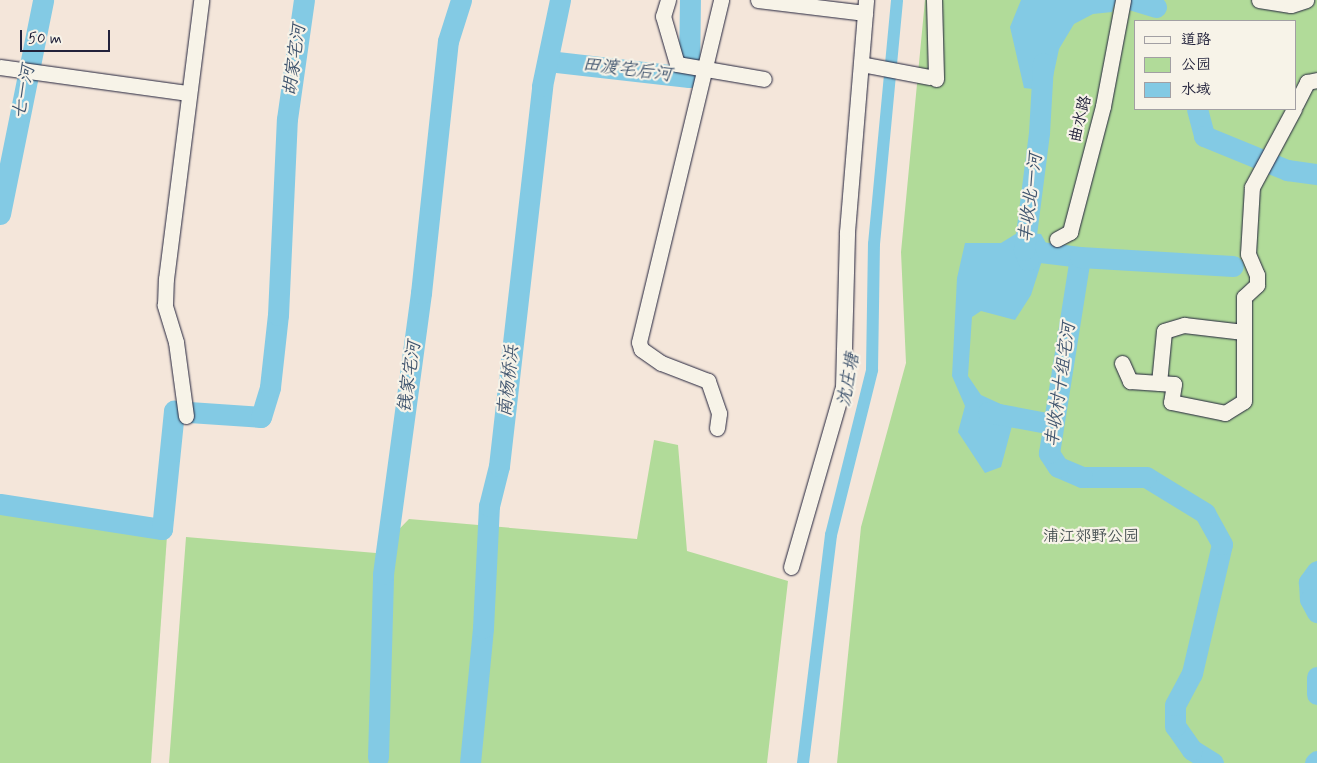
<!DOCTYPE html>
<meta charset="utf-8">
<style>
body{margin:0}
#map{position:relative;width:1317px;height:763px;overflow:hidden;background:#f4e6da;font-family:Mynerve,"LXGW WenKai TC",sans-serif}
div>[style]{position:absolute}
.green>*{inset:0;background:#b1db99}
.water>*{inset:0;background:#83cae4}
.canal>*{height:12px;margin:-6px;padding:0 6px;transform-origin:6px;border-radius:6px;background:#83cae4}
.river>*{height:21px;margin:-10.5px;padding:0 10.5px;transform-origin:10.5px;border-radius:10.5px;background:#83cae4}
.roads{filter:drop-shadow(0 0 1px #22223b) drop-shadow(0 0 1px #22223b)}
.minor>*{height:15px;margin:-7.5px;padding:0 7.5px;transform-origin:7.5px;border-radius:7.5px;background:#f7f3e8}
span{translate:-50% -50%;white-space:nowrap;text-align:center;line-height:1.15;-webkit-text-stroke:4.5px #f7f3e8;paint-order:stroke}
.street-label{font-size:16px;color:#22223b}
.park-label{font-size:16px;color:#465052}
.water-label{font-size:18px;color:#3f546e;font-style:italic}
.legend{position:absolute;left:1134px;top:20px;width:162px;height:90px;box-sizing:border-box;background:#f7f3e8;border:1px solid #a29fa3;margin:0;padding:6px 9px;list-style:none;font-size:15px;color:#22223b}
.legend li{display:flex;align-items:center;gap:10px;height:25px}
.legend b{width:25px;border:1px solid #a29fa3}
.scale{position:absolute;left:20px;top:30px;width:90px;height:22px;box-sizing:border-box;border:2px solid #22223b;border-top:0;padding-left:6px;font-size:15px;line-height:18px;white-space:nowrap;color:#22223b;-webkit-text-stroke:4px #f7f3e8;paint-order:stroke}
</style>
<div id="map">
<div class="green">
<div style="clip-path:polygon(evenodd,925px 0,1317px 0,1317px 763px,837px 763px,861px 527px,906px 363px,901px 252px,925px 0,1136px 21px,1296px 21px,1296px 109px,1136px 109px,1136px 21px)"></div>
<div style="clip-path:polygon(654px 440px,678px 445px,687px 551px,788px 581px,767px 763px,169px 763px,186px 537px,376px 553px,409px 519px,637px 539px)"></div>
<div style="clip-path:polygon(0 508px,167px 536px,151px 763px,0 763px)"></div>
</div>
<div class="water">
<div style="clip-path:polygon(1021px 0,1116px 0,1112px 12px,1093px 14px,1074px 24px,1059px 49px,1050px 91px,1024px 88px,1010px 27px)"></div>
<div style="clip-path:polygon(1019px 232px,1041px 234px,1047px 245px,1031px 295px,1015px 320px,981px 311px,972px 317px,968px 376px,981px 395px,1016px 411px,1001px 467px,985px 473px,958px 432px,965px 406px,952px 376px,957px 278px,965px 243px,1001px 243px)"></div>
</div>
<div class="canal">
<div style="left:803px;top:763px;width:230px;rotate:-83deg"></div>
<div style="left:831px;top:535px;width:170px;rotate:-76deg"></div>
<div style="left:872px;top:370px;width:126px;rotate:-89.1deg"></div>
<div style="left:874px;top:244px;width:245px;rotate:-84.6deg"></div>
</div>
<div class="river">
<div style="left:1133px;top:0;width:24px;rotate:17deg"></div>
<div style="left:548px;top:61px;width:142px;rotate:6.5deg"></div>
<div style="left:689px;top:77px;width:77px;rotate:-89.3deg"></div>
<div style="left:1197px;top:109px;width:28px;rotate:75deg"></div>
<div style="left:1204px;top:136px;width:90px;rotate:22.3deg"></div>
<div style="left:1287px;top:170px;width:30px;rotate:8deg"></div>
<div style="left:0;top:214px;width:218px;rotate:-78.6deg"></div>
<div style="left:1024px;top:250px;width:56px;rotate:7.1deg"></div>
<div style="left:1028px;top:260px;width:11px;rotate:-112deg"></div>
<div style="left:1024px;top:250px;width:118px;rotate:-82.7deg"></div>
<div style="left:1039px;top:133px;width:70px;rotate:-86.7deg"></div>
<div style="left:988px;top:412px;width:65px;rotate:10.6deg"></div>
<div style="left:0;top:504px;width:164px;rotate:8.8deg"></div>
<div style="left:162px;top:529px;width:119px;rotate:-84.2deg"></div>
<div style="left:174px;top:411px;width:87px;rotate:3.9deg"></div>
<div style="left:261px;top:417px;width:31px;rotate:-73deg"></div>
<div style="left:270px;top:387px;width:72px;rotate:-83.7deg"></div>
<div style="left:278px;top:315px;width:196px;rotate:-87.4deg"></div>
<div style="left:287px;top:119px;width:120px;rotate:-81.9deg"></div>
<div style="left:1317px;top:571px;width:14px;rotate:126deg"></div>
<div style="left:1309px;top:582px;width:17px;rotate:87deg"></div>
<div style="left:1310px;top:599px;width:15px;rotate:62deg"></div>
<div style="left:1317px;top:677px;width:17px;rotate:90deg"></div>
<div style="left:378px;top:757px;width:183px;rotate:-88.4deg"></div>
<div style="left:383px;top:574px;width:284px;rotate:-82.3deg"></div>
<div style="left:421px;top:293px;width:253px;rotate:-83.9deg"></div>
<div style="left:448px;top:41px;width:43px;rotate:-72.4deg"></div>
<div style="left:470px;top:763px;width:136px;rotate:-84.5deg"></div>
<div style="left:483px;top:628px;width:122px;rotate:-87.2deg"></div>
<div style="left:489px;top:506px;width:41px;rotate:-76deg"></div>
<div style="left:499px;top:466px;width:382px;rotate:-83.5deg"></div>
<div style="left:542px;top:86px;width:88px;rotate:-78.2deg"></div>
<div style="left:1213px;top:763px;width:25px;rotate:-148deg"></div>
<div style="left:1192px;top:750px;width:29px;rotate:-125deg"></div>
<div style="left:1175px;top:726px;width:21px;rotate:-90deg"></div>
<div style="left:1175px;top:705px;width:36px;rotate:-62deg"></div>
<div style="left:1192px;top:673px;width:132px;rotate:-76.9deg"></div>
<div style="left:1222px;top:544px;width:35px;rotate:-119deg"></div>
<div style="left:1205px;top:513px;width:69px;rotate:-148.6deg"></div>
<div style="left:1146px;top:477px;width:64px;rotate:180deg"></div>
<div style="left:1082px;top:477px;width:26px;rotate:-157deg"></div>
<div style="left:1058px;top:467px;width:17px;rotate:-123deg"></div>
<div style="left:1049px;top:453px;width:198px;rotate:-81deg"></div>
<div style="left:1080px;top:257px;width:153px;rotate:3.4deg"></div>
<div style="left:1315px;top:763px;width:3px;rotate:-45deg"></div>
</div>
<div class="roads">
<div class="minor">
<div style="left:668px;top:0;width:17px;rotate:107deg"></div>
<div style="left:663px;top:16px;width:50px;rotate:73.7deg"></div>
<div style="left:677px;top:64px;width:88px;rotate:9.8deg"></div>
<div style="left:758px;top:0;width:108px;rotate:6.9deg"></div>
<div style="left:934px;top:0;width:79px;rotate:88.5deg"></div>
<div style="left:1259px;top:0;width:32px;rotate:9deg"></div>
<div style="left:1291px;top:5px;width:16px;rotate:-18deg"></div>
<div style="left:861px;top:64px;width:69px;rotate:10.8deg"></div>
<div style="left:0;top:67px;width:190px;rotate:7.9deg"></div>
<div style="left:1296px;top:104px;width:25px;rotate:-63deg"></div>
<div style="left:1307px;top:82px;width:10px;rotate:-11deg"></div>
<div style="left:1057px;top:239px;width:15px;rotate:-28deg"></div>
<div style="left:1070px;top:232px;width:130px;rotate:-75.3deg"></div>
<div style="left:1103px;top:106px;width:108px;rotate:-79.3deg"></div>
<div style="left:1122px;top:363px;width:20px;rotate:66deg"></div>
<div style="left:1130px;top:381px;width:44px;rotate:3.9deg"></div>
<div style="left:1174px;top:384px;width:18px;rotate:99deg"></div>
<div style="left:1171px;top:402px;width:55px;rotate:11.5deg"></div>
<div style="left:1225px;top:413px;width:22px;rotate:-32deg"></div>
<div style="left:1244px;top:401px;width:104px;rotate:-90deg"></div>
<div style="left:1244px;top:297px;width:18px;rotate:-43deg"></div>
<div style="left:1257px;top:285px;width:10px;rotate:-90deg"></div>
<div style="left:1257px;top:275px;width:23px;rotate:-113deg"></div>
<div style="left:1248px;top:254px;width:67px;rotate:-86.6deg"></div>
<div style="left:1252px;top:187px;width:89px;rotate:-61.7deg"></div>
<div style="left:1159px;top:383px;width:52px;rotate:-84.5deg"></div>
<div style="left:1164px;top:331px;width:21px;rotate:-17deg"></div>
<div style="left:1184px;top:325px;width:60px;rotate:6.7deg"></div>
<div style="left:186px;top:416px;width:75px;rotate:-97.7deg"></div>
<div style="left:176px;top:342px;width:39px;rotate:-107deg"></div>
<div style="left:165px;top:305px;width:26px;rotate:-88deg"></div>
<div style="left:166px;top:279px;width:281px;rotate:-82.8deg"></div>
<div style="left:717px;top:428px;width:15px;rotate:-82deg"></div>
<div style="left:719px;top:413px;width:34px;rotate:-109deg"></div>
<div style="left:708px;top:381px;width:50px;rotate:-159deg"></div>
<div style="left:661px;top:363px;width:24px;rotate:-145deg"></div>
<div style="left:641px;top:349px;width:7px;rotate:-106deg"></div>
<div style="left:639px;top:342px;width:352px;rotate:-76.5deg"></div>
<div style="left:791px;top:567px;width:187px;rotate:-73.9deg"></div>
<div style="left:843px;top:387px;width:155px;rotate:-88.5deg"></div>
<div style="left:847px;top:232px;width:233px;rotate:-85.3deg"></div>
</div>
</div>
<div class="street-label">
<span style="left:1081px;top:119px;rotate:-76deg">曲水路</span>
</div>
<div class="park-label">
<span style="left:1091px;top:537px">浦江郊野公园</span>
</div>
<div class="water-label">
<span style="left:295px;top:60px;rotate:-82deg">胡家宅河</span>
<span style="left:627px;top:70px;rotate:7deg">田渡宅后河</span>
<span style="left:24px;top:92px;rotate:-79deg">七一河</span>
<span style="left:1031px;top:198px;rotate:-83deg">丰收北一河</span>
<span style="left:410px;top:377px;rotate:-82deg">钱家宅河</span>
<span style="left:849px;top:380px;rotate:-80deg">沈庄塘</span>
<span style="left:509px;top:381px;rotate:-84deg">南杨桥浜</span>
<span style="left:1061px;top:385px;rotate:-82deg">丰收村十组宅河</span>
</div>
<ul class="legend">
<li><b style="height:6px;background:#f7f3e8"></b>道路</li>
<li><b style="height:14px;background:#b1db99"></b>公园</li>
<li><b style="height:14px;background:#83cae4"></b>水域</li>
</ul>
<div class="scale">50 m</div>
</div>
